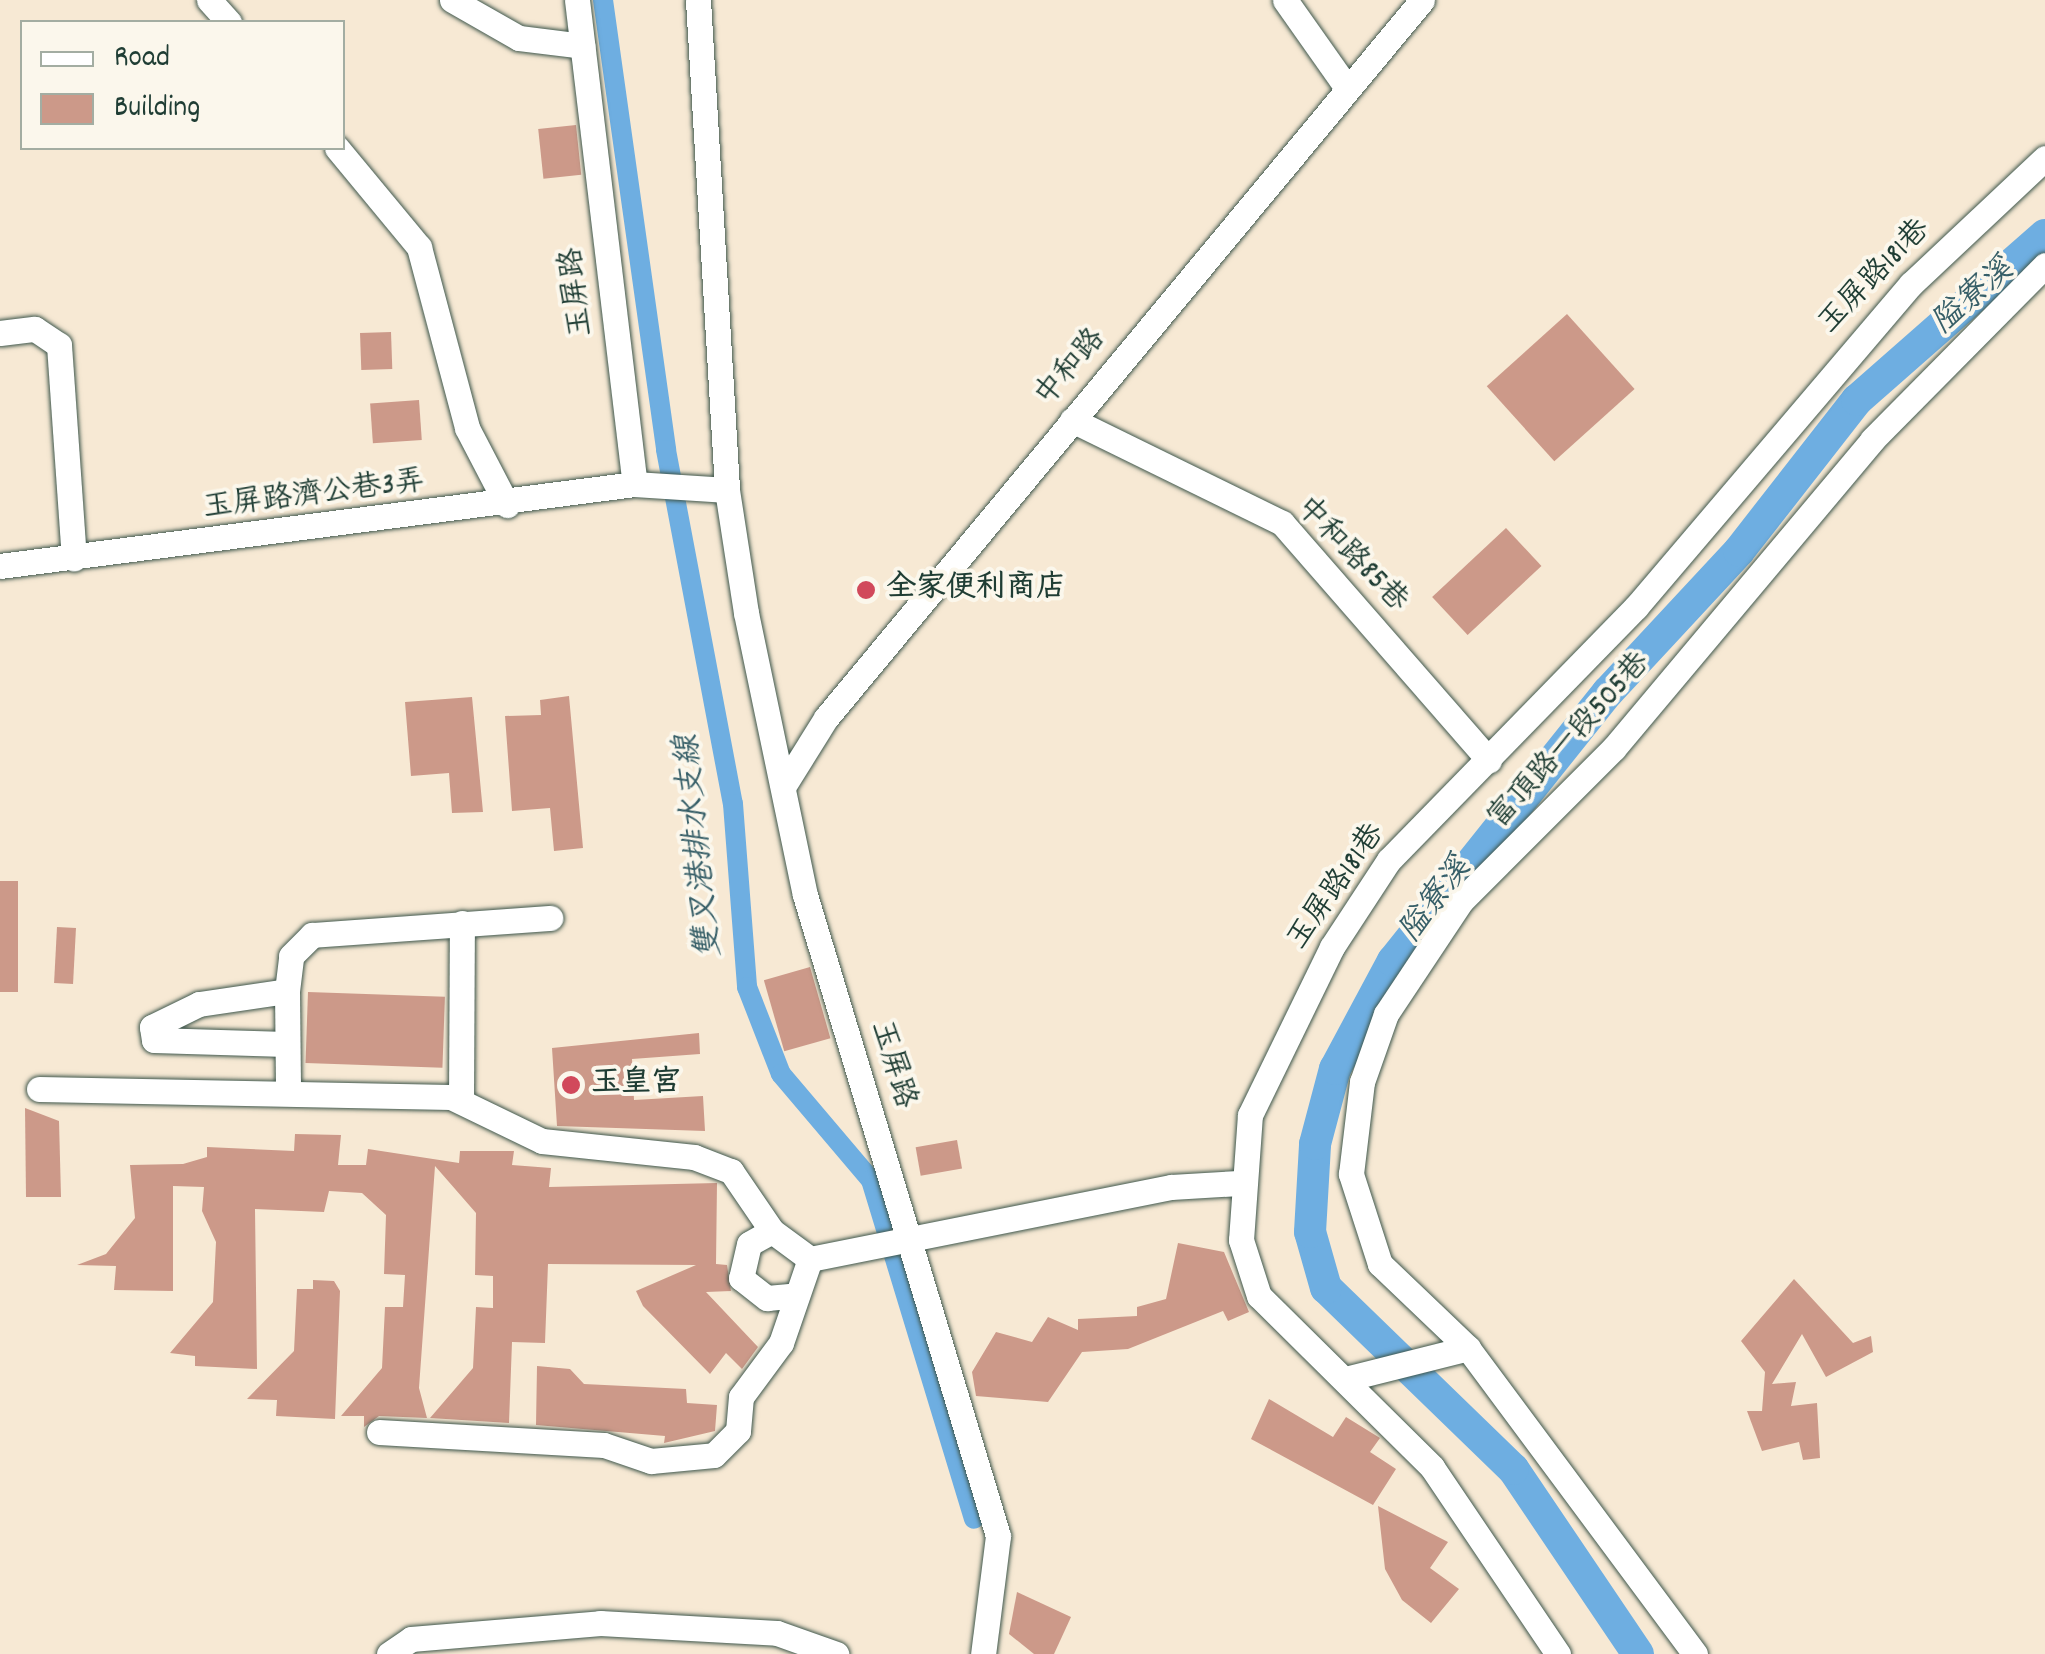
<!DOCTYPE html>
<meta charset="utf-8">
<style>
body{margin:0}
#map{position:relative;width:2045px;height:1654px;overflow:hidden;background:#f7e9d4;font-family:Dekko,"LXGW WenKai TC",sans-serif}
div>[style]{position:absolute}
.canal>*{height:20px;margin:-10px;padding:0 10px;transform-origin:10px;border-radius:10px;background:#6eaee1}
.river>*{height:32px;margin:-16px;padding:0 16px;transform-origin:16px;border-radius:16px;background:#6eaee1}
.building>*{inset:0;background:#cc9989;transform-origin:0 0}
.roads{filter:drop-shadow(0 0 2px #3f574c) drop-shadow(0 0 2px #3f574c)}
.minor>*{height:25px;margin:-12.5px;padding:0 12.5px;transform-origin:12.5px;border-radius:12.5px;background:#fff}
.dots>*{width:28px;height:28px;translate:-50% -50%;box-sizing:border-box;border:5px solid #fbf7ec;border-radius:50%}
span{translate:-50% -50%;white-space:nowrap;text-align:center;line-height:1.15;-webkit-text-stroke:8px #fbf7ec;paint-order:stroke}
.street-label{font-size:30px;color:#1f3d34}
.poi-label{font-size:30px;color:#1f3d34;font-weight:700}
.left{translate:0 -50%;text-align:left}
.water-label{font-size:32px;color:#375f68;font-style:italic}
.legend{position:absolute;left:20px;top:20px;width:325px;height:130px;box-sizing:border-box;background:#fbf7ec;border:2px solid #a3ada2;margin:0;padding:12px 18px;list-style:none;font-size:30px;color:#1f3d34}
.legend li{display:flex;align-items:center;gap:20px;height:50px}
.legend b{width:50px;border:2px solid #a3ada2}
</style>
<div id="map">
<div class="canal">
<div style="left:603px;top:0;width:454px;rotate:82deg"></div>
<div style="left:666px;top:450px;width:360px;rotate:79.3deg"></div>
<div style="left:733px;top:804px;width:184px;rotate:85.6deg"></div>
<div style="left:747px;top:987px;width:93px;rotate:68.7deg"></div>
<div style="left:781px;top:1074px;width:139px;rotate:49.7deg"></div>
<div style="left:871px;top:1180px;width:354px;rotate:73.1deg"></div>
</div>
<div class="river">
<div style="left:1638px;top:1654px;width:223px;rotate:-124deg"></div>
<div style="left:1513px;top:1469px;width:260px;rotate:-135.9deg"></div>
<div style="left:1326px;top:1288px;width:58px;rotate:-105.9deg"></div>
<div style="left:1310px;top:1232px;width:88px;rotate:-86.7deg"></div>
<div style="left:1315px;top:1144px;width:78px;rotate:-75.1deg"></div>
<div style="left:1335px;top:1069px;width:123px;rotate:-61.8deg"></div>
<div style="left:1393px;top:961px;width:344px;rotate:-51.4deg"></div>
<div style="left:1608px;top:692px;width:192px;rotate:-47.1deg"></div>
<div style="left:1739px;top:551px;width:192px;rotate:-52deg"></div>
<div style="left:1857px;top:400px;width:250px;rotate:-41.3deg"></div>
</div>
<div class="building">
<div style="left:576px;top:125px;width:50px;height:38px;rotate:84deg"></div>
<div style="left:1567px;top:314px;width:101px;height:108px;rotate:48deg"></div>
<div style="left:391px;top:332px;width:37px;height:31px;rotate:88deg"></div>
<div style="left:419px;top:400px;width:40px;height:49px;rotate:86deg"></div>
<div style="left:1506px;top:528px;width:52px;height:101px;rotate:47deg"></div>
<div style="clip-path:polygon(569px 696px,583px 848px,554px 851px,550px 808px,512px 811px,505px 716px,541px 715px,540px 700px)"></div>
<div style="clip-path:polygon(472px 697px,483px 812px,452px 813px,449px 773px,411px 776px,405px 702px)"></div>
<div style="left:0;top:881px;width:18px;height:111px"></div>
<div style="left:57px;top:927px;width:19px;height:56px;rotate:3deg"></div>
<div style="left:810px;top:967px;width:74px;height:48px;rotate:74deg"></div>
<div style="left:308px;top:992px;width:137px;height:71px;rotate:2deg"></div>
<div style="clip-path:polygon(699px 1033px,700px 1054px,632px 1059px,634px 1100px,703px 1096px,705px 1131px,557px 1126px,552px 1048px)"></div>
<div style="clip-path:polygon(25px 1108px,59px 1121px,61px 1197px,26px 1197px)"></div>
<div style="clip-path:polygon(295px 1134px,341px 1135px,338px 1165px,366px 1165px,368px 1149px,459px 1163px,460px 1151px,514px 1151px,512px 1165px,551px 1168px,549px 1187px,717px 1183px,716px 1264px,727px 1265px,731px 1291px,706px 1292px,758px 1347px,742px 1369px,726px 1353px,710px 1374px,643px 1306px,636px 1291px,696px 1265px,548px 1264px,545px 1343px,512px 1342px,509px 1423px,430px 1418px,473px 1368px,476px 1307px,493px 1308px,493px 1276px,475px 1275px,476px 1213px,435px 1166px,419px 1388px,427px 1418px,379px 1416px,364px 1427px,364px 1416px,341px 1416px,382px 1368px,385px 1307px,403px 1307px,405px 1275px,384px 1274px,386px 1215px,362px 1193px,329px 1191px,324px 1212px,255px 1209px,257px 1369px,195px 1366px,195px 1356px,170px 1353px,213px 1302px,216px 1242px,202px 1211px,204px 1187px,173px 1186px,173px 1291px,114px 1290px,116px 1266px,77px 1265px,106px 1254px,135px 1218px,130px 1165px,183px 1164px,207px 1157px,207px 1147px,294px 1151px)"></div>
<div style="left:957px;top:1140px;width:29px;height:42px;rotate:80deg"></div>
<div style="clip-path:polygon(1178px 1243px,1224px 1252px,1249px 1312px,1228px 1321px,1223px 1311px,1128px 1349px,1082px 1352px,1048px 1402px,976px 1396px,972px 1372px,996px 1332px,1032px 1342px,1048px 1317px,1078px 1330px,1078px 1319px,1137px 1316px,1137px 1307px,1166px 1299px)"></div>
<div style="clip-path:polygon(1794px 1279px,1853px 1343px,1871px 1336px,1873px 1352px,1826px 1377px,1802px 1334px,1772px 1384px,1796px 1382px,1791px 1406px,1817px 1403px,1820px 1458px,1803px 1460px,1799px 1442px,1762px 1451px,1747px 1411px,1762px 1411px,1765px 1372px,1741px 1341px)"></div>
<div style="clip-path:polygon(313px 1280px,334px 1281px,340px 1291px,335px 1419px,276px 1416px,277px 1400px,247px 1399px,294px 1351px,297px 1289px,313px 1289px)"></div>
<div style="clip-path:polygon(537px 1366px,570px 1369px,584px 1384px,686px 1389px,687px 1403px,717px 1405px,715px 1431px,664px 1443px,665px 1436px,536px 1425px)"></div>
<div style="clip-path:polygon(1269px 1399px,1333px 1437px,1346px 1417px,1380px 1438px,1370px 1452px,1396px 1469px,1373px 1505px,1251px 1439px)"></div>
<div style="clip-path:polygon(1378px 1506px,1448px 1542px,1430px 1568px,1459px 1589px,1431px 1623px,1402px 1600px,1385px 1569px)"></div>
<div style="clip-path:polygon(1017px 1592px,1071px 1617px,1054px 1654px,1034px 1654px,1009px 1634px)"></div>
</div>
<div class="roads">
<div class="minor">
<div style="left:209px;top:0;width:30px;rotate:48deg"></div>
<div style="left:452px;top:0;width:77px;rotate:29.6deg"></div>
<div style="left:519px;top:38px;width:64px;rotate:7.1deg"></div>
<div style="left:577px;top:0;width:487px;rotate:83.2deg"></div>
<div style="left:635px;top:484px;width:92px;rotate:3.7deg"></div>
<div style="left:698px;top:0;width:491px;rotate:86.6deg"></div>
<div style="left:727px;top:490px;width:124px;rotate:81.2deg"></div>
<div style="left:746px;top:613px;width:288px;rotate:78.2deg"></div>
<div style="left:805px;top:895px;width:669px;rotate:73.24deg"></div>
<div style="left:998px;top:1536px;width:119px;rotate:97.2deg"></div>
<div style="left:1285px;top:0;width:108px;rotate:54.8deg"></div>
<div style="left:337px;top:148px;width:129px;rotate:50.4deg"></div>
<div style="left:419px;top:247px;width:187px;rotate:75.1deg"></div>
<div style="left:467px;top:428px;width:87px;rotate:62.5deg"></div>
<div style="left:0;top:333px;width:35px;rotate:-7deg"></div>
<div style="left:35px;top:329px;width:29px;rotate:34deg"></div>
<div style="left:59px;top:345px;width:214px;rotate:86deg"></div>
<div style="left:1072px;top:420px;width:234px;rotate:26.1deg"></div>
<div style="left:1282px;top:523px;width:315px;rotate:48.9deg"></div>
<div style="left:0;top:566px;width:640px;rotate:-7.36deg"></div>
<div style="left:783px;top:787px;width:81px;rotate:-58.1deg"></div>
<div style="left:826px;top:718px;width:933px;rotate:-50.3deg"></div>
<div style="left:287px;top:991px;width:98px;rotate:89.4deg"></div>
<div style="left:286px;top:1044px;width:132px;rotate:-178.3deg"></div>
<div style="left:154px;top:1040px;width:13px;rotate:-99deg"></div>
<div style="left:152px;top:1027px;width:52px;rotate:-26.1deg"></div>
<div style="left:199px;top:1004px;width:89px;rotate:-8.4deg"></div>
<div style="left:287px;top:991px;width:35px;rotate:-83deg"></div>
<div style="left:291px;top:956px;width:30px;rotate:-45deg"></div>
<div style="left:312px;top:935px;width:239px;rotate:-4.1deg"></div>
<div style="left:39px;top:1089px;width:412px;rotate:1.1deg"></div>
<div style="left:451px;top:1097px;width:101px;rotate:25.8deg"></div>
<div style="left:542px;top:1141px;width:153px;rotate:6deg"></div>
<div style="left:694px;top:1157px;width:40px;rotate:21deg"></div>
<div style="left:731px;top:1171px;width:73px;rotate:55.7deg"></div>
<div style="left:772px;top:1231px;width:47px;rotate:36.4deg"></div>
<div style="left:810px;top:1259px;width:368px;rotate:-11.3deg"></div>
<div style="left:1171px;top:1187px;width:68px;rotate:-3.4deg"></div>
<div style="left:461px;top:1101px;width:178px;rotate:-89.7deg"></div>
<div style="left:772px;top:1231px;width:26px;rotate:151deg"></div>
<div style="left:749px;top:1244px;width:35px;rotate:103deg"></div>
<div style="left:741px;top:1278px;width:33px;rotate:38deg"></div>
<div style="left:767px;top:1298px;width:25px;rotate:-5deg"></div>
<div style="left:1345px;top:1379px;width:127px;rotate:-14.1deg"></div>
<div style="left:379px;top:1432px;width:225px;rotate:3.3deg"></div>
<div style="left:604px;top:1445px;width:50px;rotate:18.8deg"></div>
<div style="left:651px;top:1461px;width:63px;rotate:-5.4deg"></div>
<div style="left:714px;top:1455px;width:34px;rotate:-45deg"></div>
<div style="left:738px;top:1431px;width:34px;rotate:-85deg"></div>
<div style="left:741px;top:1397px;width:67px;rotate:-53.5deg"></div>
<div style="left:781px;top:1343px;width:89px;rotate:-71deg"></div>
<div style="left:389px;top:1654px;width:27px;rotate:-34deg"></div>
<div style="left:411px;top:1639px;width:190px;rotate:-4.8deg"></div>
<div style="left:600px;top:1623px;width:177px;rotate:3.2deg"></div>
<div style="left:777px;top:1633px;width:63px;rotate:19.6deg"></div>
<div style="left:1558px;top:1654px;width:225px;rotate:-124deg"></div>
<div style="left:1432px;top:1467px;width:243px;rotate:-135.3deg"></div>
<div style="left:1259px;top:1296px;width:59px;rotate:-107.8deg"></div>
<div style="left:1241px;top:1240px;width:125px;rotate:-85.9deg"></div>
<div style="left:1250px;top:1115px;width:187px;rotate:-64deg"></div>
<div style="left:1332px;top:947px;width:104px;rotate:-56.8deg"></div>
<div style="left:1389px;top:860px;width:354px;rotate:-45.7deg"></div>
<div style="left:1636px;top:607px;width:424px;rotate:-49.6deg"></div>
<div style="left:1911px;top:284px;width:184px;rotate:-43.2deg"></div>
<div style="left:1695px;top:1654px;width:381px;rotate:-126.6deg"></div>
<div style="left:1468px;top:1348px;width:122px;rotate:-136.3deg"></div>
<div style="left:1380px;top:1264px;width:95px;rotate:-107.9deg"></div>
<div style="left:1351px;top:1174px;width:93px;rotate:-83.2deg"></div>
<div style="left:1362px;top:1082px;width:72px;rotate:-70.6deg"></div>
<div style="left:1386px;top:1014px;width:136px;rotate:-56.4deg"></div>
<div style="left:1461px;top:901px;width:216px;rotate:-45deg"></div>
<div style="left:1614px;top:748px;width:402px;rotate:-50deg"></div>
<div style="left:1872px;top:440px;width:246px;rotate:-45.3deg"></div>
</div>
</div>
<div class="dots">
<div style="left:866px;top:590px;background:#d1495b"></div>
<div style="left:571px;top:1085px;background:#d1495b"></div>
</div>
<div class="street-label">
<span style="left:1876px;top:278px;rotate:-46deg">玉屏路181巷</span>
<span style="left:579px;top:292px;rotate:-97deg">玉屏路</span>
<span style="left:1072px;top:369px;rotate:-50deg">中和路</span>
<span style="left:314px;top:497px;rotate:-7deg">玉屏路濟公巷3弄</span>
<span style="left:1350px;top:556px;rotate:46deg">中和路85巷</span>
<span style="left:1571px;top:742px;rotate:-48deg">富頂路一段505巷</span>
<span style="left:1338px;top:888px;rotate:-55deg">玉屏路181巷</span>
<span style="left:891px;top:1065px;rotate:73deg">玉屏路</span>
</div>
<div class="poi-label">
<span class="left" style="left:886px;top:590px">全家便利商店</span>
<span class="left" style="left:591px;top:1085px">玉皇宮</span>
</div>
<div class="water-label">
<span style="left:1974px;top:298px;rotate:-41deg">隘寮溪</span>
<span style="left:701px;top:846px;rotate:-96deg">雙叉港排水支線</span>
<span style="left:1437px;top:901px;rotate:-53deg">隘寮溪</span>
</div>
<ul class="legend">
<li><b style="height:12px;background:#fff"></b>Road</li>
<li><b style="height:28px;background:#cc9989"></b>Building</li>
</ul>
</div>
